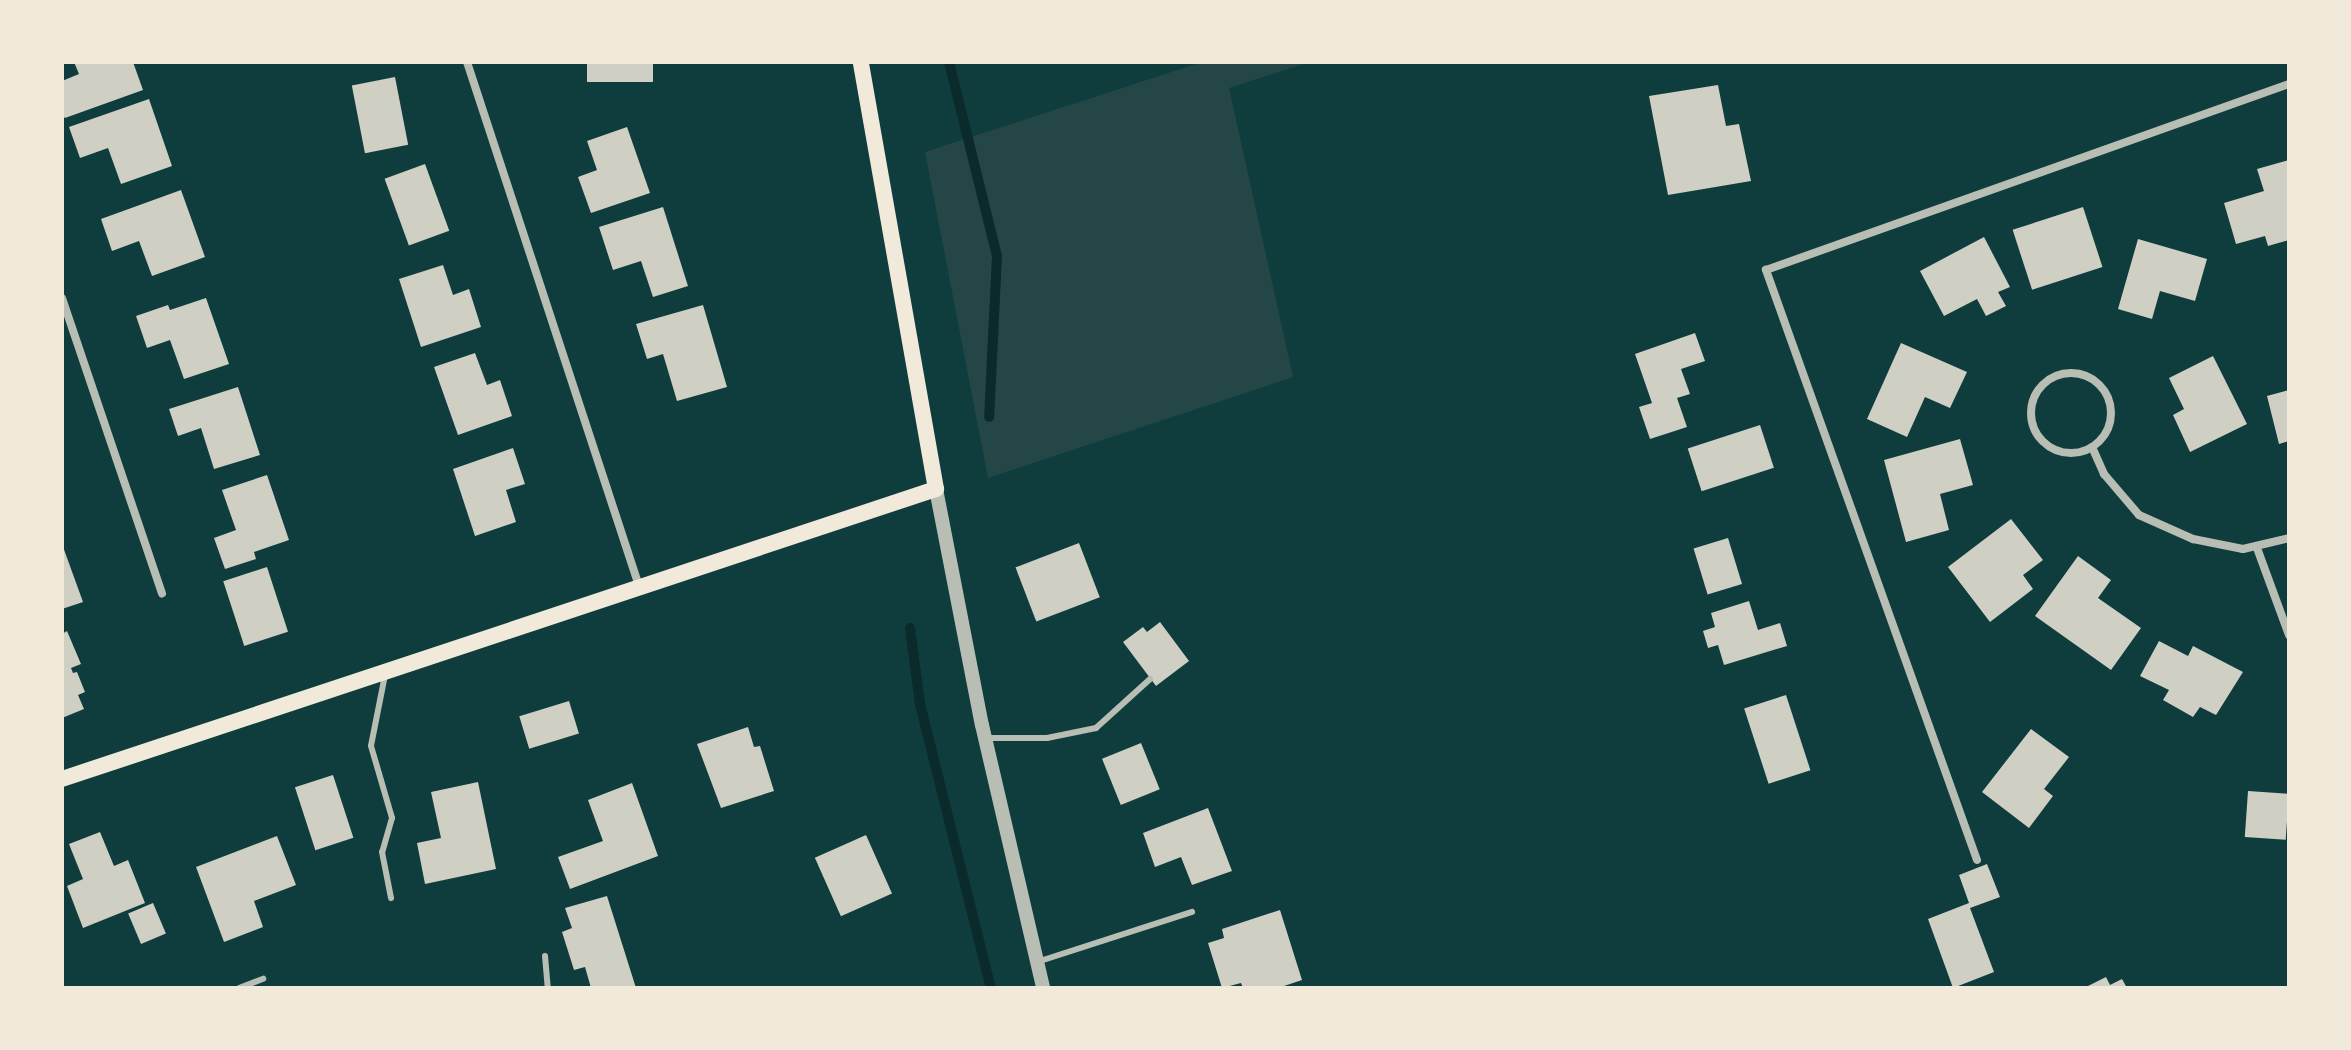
<!DOCTYPE html>
<style>
body{margin:0}
#map{position:relative;width:2351px;height:1050px;overflow:hidden;background:#0f3d3e;font-family:Ubuntu,sans-serif}
div>[style]{position:absolute}
.green>*{inset:0;background:#244646}
.stream>*{height:10px;margin:-5px;padding:0 5px;transform-origin:5px;border-radius:5px;background:#0a2a2b}
.building>*{inset:0;background:#cfcfc3;transform-origin:0 0}
.service>*{height:6px;margin:-3px;padding:0 3px;transform-origin:3px;border-radius:3px;background:#b8beb3}
.minor>*{height:8px;margin:-4px;padding:0 4px;transform-origin:4px;border-radius:4px;background:#b8beb3}
.minor>.ring{margin:-4px;padding:0;box-sizing:content-box;background:none;border:8px solid #b8beb3;border-radius:50%}
.tertiary>*{height:14px;margin:-7px;padding:0 7px;transform-origin:7px;border-radius:7px;background:#b8beb3}
.secondary>*{height:16px;margin:-8px;padding:0 8px;transform-origin:8px;border-radius:8px;background:#f1e9da}
span{translate:-50% -50%;white-space:nowrap;text-align:center;line-height:1.15;-webkit-text-stroke:6px #f1e9da;paint-order:stroke}
.frame{position:absolute;inset:0;border:64px solid #f1e9da;pointer-events:none}
</style>
<div id="map">
<div class="green">
<div style="clip-path:polygon(1202px 62px,1310px 62px,1229px 88px,1293px 377px,988px 478px,925px 152px)"></div>
</div>
<div class="stream">
<div style="left:949px;top:62px;width:200px;rotate:76.1deg"></div>
<div style="left:997px;top:256px;width:161px;rotate:92.8deg"></div>
<div style="left:910px;top:628px;width:77px;rotate:82.5deg"></div>
<div style="left:920px;top:704px;width:293px;rotate:76deg"></div>
</div>
<div class="building">
<div style="clip-path:polygon(74px 62px,133px 62px,143px 90px,65px 118px,62px 115px,62px 81px,79px 74px)"></div>
<div style="left:587px;top:62px;width:66px;height:20px"></div>
<div style="left:395px;top:77px;width:69px;height:44px;rotate:79deg"></div>
<div style="clip-path:polygon(1718px 85px,1726px 126px,1739px 124px,1751px 181px,1668px 195px,1649px 96px)"></div>
<div style="clip-path:polygon(149px 99px,172px 166px,121px 184px,108px 148px,80px 158px,69px 127px)"></div>
<div style="clip-path:polygon(627px 127px,650px 193px,591px 213px,578px 177px,597px 170px,587px 141px)"></div>
<div style="clip-path:polygon(2289px 160px,2289px 240px,2268px 246px,2265px 236px,2236px 244px,2224px 203px,2264px 191px,2257px 169px)"></div>
<div style="left:425px;top:164px;width:71px;height:43px;rotate:70deg"></div>
<div style="clip-path:polygon(181px 190px,205px 257px,152px 276px,139px 241px,112px 251px,101px 219px)"></div>
<div style="clip-path:polygon(663px 207px,688px 286px,653px 297px,641px 261px,613px 270px,599px 227px)"></div>
<div style="left:2083px;top:207px;width:63px;height:74px;rotate:72deg"></div>
<div style="clip-path:polygon(1984px 237px,2010px 287px,1998px 292px,2006px 306px,1986px 316px,1977px 299px,1944px 316px,1920px 271px)"></div>
<div style="clip-path:polygon(2138px 239px,2207px 259px,2195px 301px,2160px 291px,2152px 319px,2118px 309px)"></div>
<div style="clip-path:polygon(443px 265px,453px 295px,469px 289px,481px 327px,421px 347px,399px 279px)"></div>
<div style="clip-path:polygon(206px 298px,229px 364px,184px 379px,170px 340px,147px 348px,136px 316px,168px 305px,170px 310px)"></div>
<div style="clip-path:polygon(703px 305px,727px 387px,677px 401px,663px 354px,647px 359px,636px 324px)"></div>
<div style="clip-path:polygon(1695px 333px,1705px 361px,1681px 369px,1690px 394px,1677px 398px,1687px 427px,1650px 439px,1639px 407px,1652px 403px,1635px 354px)"></div>
<div style="clip-path:polygon(1901px 343px,1967px 372px,1950px 408px,1925px 397px,1907px 437px,1867px 419px)"></div>
<div style="clip-path:polygon(475px 353px,487px 385px,500px 380px,512px 416px,458px 435px,434px 367px)"></div>
<div style="clip-path:polygon(2213px 356px,2247px 424px,2190px 452px,2173px 415px,2184px 409px,2169px 378px)"></div>
<div style="clip-path:polygon(238px 387px,260px 455px,214px 469px,201px 428px,178px 436px,169px 409px)"></div>
<div style="clip-path:polygon(2289px 390px,2289px 441px,2279px 444px,2267px 396px)"></div>
<div style="left:1760px;top:425px;width:45px;height:76px;rotate:72deg"></div>
<div style="clip-path:polygon(1960px 439px,1973px 485px,1940px 494px,1949px 530px,1906px 542px,1884px 460px)"></div>
<div style="clip-path:polygon(513px 448px,525px 484px,506px 490px,516px 522px,475px 536px,453px 469px)"></div>
<div style="clip-path:polygon(267px 475px,289px 540px,254px 552px,256px 559px,225px 569px,214px 538px,236px 530px,222px 490px)"></div>
<div style="clip-path:polygon(2011px 519px,2043px 560px,2023px 575px,2033px 589px,1990px 622px,1948px 567px)"></div>
<div style="left:1728px;top:538px;width:48px;height:36px;rotate:73deg"></div>
<div style="left:1079px;top:543px;width:58px;height:68px;rotate:69deg"></div>
<div style="clip-path:polygon(62px 544px,83px 602px,62px 609px)"></div>
<div style="clip-path:polygon(2078px 556px,2111px 580px,2098px 598px,2141px 628px,2111px 670px,2035px 616px)"></div>
<div style="left:267px;top:567px;width:68px;height:46px;rotate:72deg"></div>
<div style="clip-path:polygon(1749px 601px,1758px 630px,1780px 623px,1787px 646px,1724px 665px,1718px 645px,1708px 648px,1703px 631px,1715px 627px,1711px 613px)"></div>
<div style="clip-path:polygon(1160px 622px,1189px 661px,1156px 686px,1123px 642px,1143px 627px,1147px 632px)"></div>
<div style="clip-path:polygon(67px 631px,81px 664px,71px 668px,73px 673px,77px 672px,85px 692px,78px 695px,84px 709px,62px 718px,62px 634px)"></div>
<div style="clip-path:polygon(2159px 641px,2188px 656px,2193px 646px,2243px 672px,2216px 715px,2200px 707px,2193px 717px,2163px 700px,2169px 690px,2140px 676px)"></div>
<div style="left:1786px;top:695px;width:79px;height:44px;rotate:72deg"></div>
<div style="left:569px;top:701px;width:34px;height:52px;rotate:73deg"></div>
<div style="clip-path:polygon(748px 727px,754px 747px,760px 746px,774px 791px,721px 808px,697px 744px)"></div>
<div style="clip-path:polygon(2031px 729px,2069px 757px,2044px 789px,2053px 796px,2029px 828px,1982px 792px)"></div>
<div style="left:1141px;top:743px;width:50px;height:42px;rotate:68deg"></div>
<div style="left:333px;top:775px;width:66px;height:40px;rotate:72deg"></div>
<div style="clip-path:polygon(478px 782px,496px 869px,425px 884px,417px 843px,441px 838px,431px 792px)"></div>
<div style="clip-path:polygon(632px 783px,658px 856px,570px 889px,558px 857px,603px 841px,588px 800px)"></div>
<div style="left:2248px;top:791px;width:41px;height:46px;rotate:4deg"></div>
<div style="clip-path:polygon(1208px 808px,1232px 871px,1192px 885px,1181px 857px,1155px 867px,1143px 833px)"></div>
<div style="clip-path:polygon(100px 832px,114px 866px,128px 860px,145px 903px,83px 928px,67px 886px,83px 879px,69px 844px)"></div>
<div style="left:866px;top:835px;width:64px;height:56px;rotate:66deg"></div>
<div style="clip-path:polygon(277px 836px,296px 885px,254px 901px,263px 927px,224px 942px,196px 867px)"></div>
<div style="clip-path:polygon(1987px 864px,2000px 897px,1970px 908px,1994px 972px,1953px 988px,1928px 919px,1969px 903px,1959px 875px)"></div>
<div style="clip-path:polygon(607px 896px,636px 988px,591px 988px,585px 967px,574px 970px,562px 932px,572px 928px,565px 908px)"></div>
<div style="left:153px;top:903px;width:33px;height:27px;rotate:67deg"></div>
<div style="clip-path:polygon(1280px 910px,1302px 980px,1278px 988px,1243px 988px,1241px 983px,1222px 988px,1208px 943px,1224px 938px,1222px 929px)"></div>
<div style="clip-path:polygon(2106px 977px,2110px 985px,2122px 979px,2127px 988px,2084px 988px)"></div>
</div>
<div class="service">
<div style="left:385px;top:675px;width:72px;rotate:101.2deg"></div>
<div style="left:371px;top:746px;width:75px;rotate:73.7deg"></div>
<div style="left:392px;top:818px;width:35px;rotate:106deg"></div>
<div style="left:382px;top:852px;width:47px;rotate:78.9deg"></div>
<div style="left:985px;top:738px;width:62px"></div>
<div style="left:1047px;top:738px;width:50px;rotate:-11.5deg"></div>
<div style="left:1096px;top:728px;width:73px;rotate:-42.2deg"></div>
<div style="left:545px;top:956px;width:32px;rotate:85deg"></div>
<div style="left:1037px;top:962px;width:163px;rotate:-17.9deg"></div>
<div style="left:239px;top:988px;width:26px;rotate:-21deg"></div>
</div>
<div class="minor">
<div style="left:467px;top:62px;width:552px;rotate:71.83deg"></div>
<div style="left:62px;top:298px;width:312px;rotate:71.3deg"></div>
<div class="ring" style="left:2031px;top:373px;width:72px;height:72px"></div>
<div style="left:2092px;top:447px;width:30px;rotate:66deg"></div>
<div style="left:2104px;top:474px;width:54px;rotate:49.5deg"></div>
<div style="left:2139px;top:515px;width:59px;rotate:24deg"></div>
<div style="left:2193px;top:539px;width:51px;rotate:11.3deg"></div>
<div style="left:2243px;top:549px;width:47px;rotate:-13.4deg"></div>
<div style="left:2257px;top:548px;width:93px;rotate:69.8deg"></div>
<div style="left:1977px;top:860px;width:627px;rotate:-109.68deg"></div>
<div style="left:1766px;top:270px;width:555px;rotate:-19.58deg"></div>
</div>
<div class="tertiary">
<div style="left:936px;top:489px;width:240px;rotate:79deg"></div>
<div style="left:982px;top:725px;width:270px;rotate:76.9deg"></div>
</div>
<div class="secondary">
<div style="left:62px;top:779px;width:921px;rotate:-18.36deg"></div>
<div style="left:936px;top:489px;width:434px;rotate:-100deg"></div>
</div>
<div class="frame"></div>
</div>
